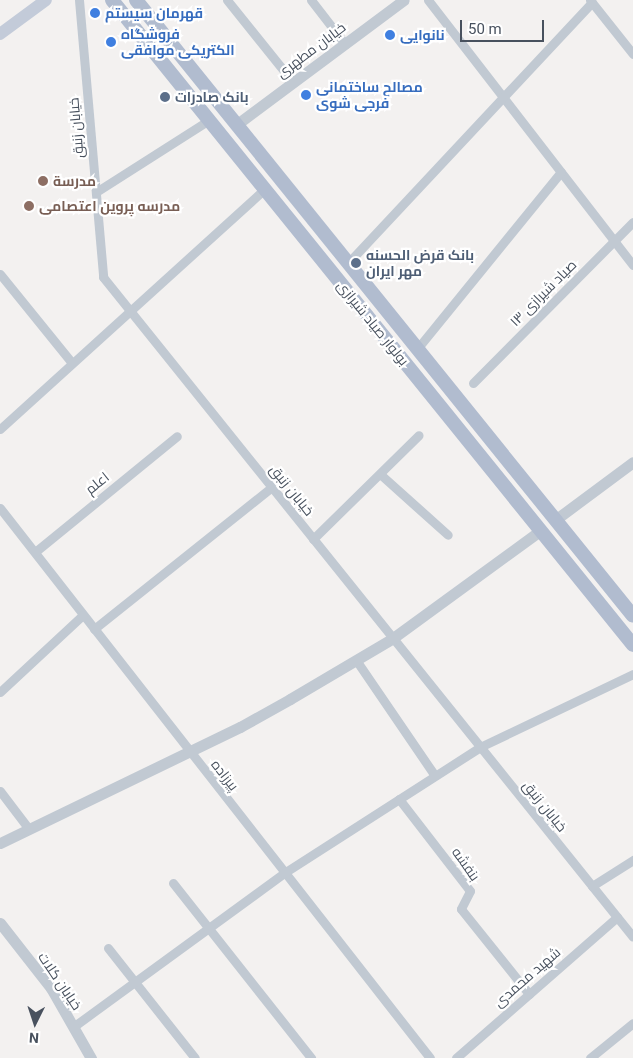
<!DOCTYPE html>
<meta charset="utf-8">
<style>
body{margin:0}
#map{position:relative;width:633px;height:1058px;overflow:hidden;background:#f3f1f0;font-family:Roboto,Cairo,sans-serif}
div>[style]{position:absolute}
.minor>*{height:9px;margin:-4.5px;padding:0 4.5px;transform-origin:4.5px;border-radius:4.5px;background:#c1c9d2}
.tertiary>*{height:11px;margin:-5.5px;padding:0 5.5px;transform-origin:5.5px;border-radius:5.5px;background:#c1c9d2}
.secondary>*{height:12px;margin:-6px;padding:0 6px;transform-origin:6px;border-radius:6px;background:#c3cbd9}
.primary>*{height:14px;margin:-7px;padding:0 7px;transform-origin:7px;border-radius:7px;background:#b1bccf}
.dots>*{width:14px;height:14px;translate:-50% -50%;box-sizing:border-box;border:2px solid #fff;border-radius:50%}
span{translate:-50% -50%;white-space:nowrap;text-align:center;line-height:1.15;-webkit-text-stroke:4.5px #fff;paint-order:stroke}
.shop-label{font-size:14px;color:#366cbe;font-weight:700}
.left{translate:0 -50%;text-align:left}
.street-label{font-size:14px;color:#48515e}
.service-label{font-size:14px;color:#4e5e75;font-weight:700}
.education-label{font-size:14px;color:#785e54;font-weight:700}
.north{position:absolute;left:10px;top:998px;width:50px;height:50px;-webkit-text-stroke:4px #fff;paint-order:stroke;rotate:184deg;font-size:14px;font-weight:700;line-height:20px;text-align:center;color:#48515e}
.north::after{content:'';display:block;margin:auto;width:18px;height:22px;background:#48515e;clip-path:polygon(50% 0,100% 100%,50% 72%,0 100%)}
.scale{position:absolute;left:460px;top:20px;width:84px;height:22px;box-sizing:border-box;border:2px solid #48515e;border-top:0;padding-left:6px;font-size:15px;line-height:18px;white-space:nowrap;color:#48515e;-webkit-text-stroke:4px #fff;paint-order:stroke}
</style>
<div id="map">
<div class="minor">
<div style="left:79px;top:0;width:278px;rotate:85deg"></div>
<div style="left:103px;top:277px;width:846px;rotate:51.23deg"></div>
<div style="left:227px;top:0;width:105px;rotate:51.2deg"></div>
<div style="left:311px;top:0;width:56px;rotate:52.3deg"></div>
<div style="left:428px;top:0;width:335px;rotate:52.3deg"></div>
<div style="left:590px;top:0;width:69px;rotate:51.5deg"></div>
<div style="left:96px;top:192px;width:134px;rotate:-32.5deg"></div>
<div style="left:348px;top:263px;width:357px;rotate:-46.9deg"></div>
<div style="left:0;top:274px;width:114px;rotate:51deg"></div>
<div style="left:417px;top:349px;width:228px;rotate:-50.9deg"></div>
<div style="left:473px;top:383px;width:227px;rotate:-45.2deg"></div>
<div style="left:0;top:429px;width:358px;rotate:-42.2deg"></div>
<div style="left:380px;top:474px;width:91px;rotate:41.9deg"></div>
<div style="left:0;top:508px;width:698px;rotate:51.98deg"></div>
<div style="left:313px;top:539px;width:148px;rotate:-44.5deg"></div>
<div style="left:35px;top:552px;width:183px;rotate:-39.2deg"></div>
<div style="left:94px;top:629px;width:228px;rotate:-38.6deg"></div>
<div style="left:356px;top:660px;width:140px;rotate:55.7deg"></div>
<div style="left:0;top:692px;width:113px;rotate:-42.9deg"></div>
<div style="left:0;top:791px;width:48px;rotate:52.7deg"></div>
<div style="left:399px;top:799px;width:116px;rotate:52.3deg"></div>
<div style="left:470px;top:891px;width:20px;rotate:117deg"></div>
<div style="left:461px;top:909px;width:109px;rotate:51.3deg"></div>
<div style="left:173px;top:883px;width:223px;rotate:51.7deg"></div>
<div style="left:592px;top:886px;width:49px;rotate:-32.4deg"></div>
<div style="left:108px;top:948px;width:140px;rotate:51.7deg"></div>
<div style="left:73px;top:1027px;width:261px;rotate:-36.1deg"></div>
<div style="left:284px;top:873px;width:233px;rotate:-32.7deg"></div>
<div style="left:480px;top:747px;width:170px;rotate:-25.5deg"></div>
<div style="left:456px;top:1058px;width:214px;rotate:-41.2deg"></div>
<div style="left:590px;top:1058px;width:55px;rotate:-39.1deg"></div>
</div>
<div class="tertiary">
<div style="left:236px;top:125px;width:209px;rotate:-36.7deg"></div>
<div style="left:555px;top:520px;width:97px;rotate:-36.6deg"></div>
<div style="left:0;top:843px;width:267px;rotate:-25.8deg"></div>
<div style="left:240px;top:727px;width:57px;rotate:-29.2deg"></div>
<div style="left:290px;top:699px;width:120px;rotate:-30.6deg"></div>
<div style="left:393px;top:638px;width:182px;rotate:-36.1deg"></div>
<div style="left:0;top:923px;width:83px;rotate:51.9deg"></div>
<div style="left:51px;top:988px;width:81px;rotate:60.3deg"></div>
</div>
<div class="secondary">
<div style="left:0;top:34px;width:57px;rotate:-36.5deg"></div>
</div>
<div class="primary">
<div style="left:112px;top:0;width:829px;rotate:51.07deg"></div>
<div style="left:136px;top:0;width:791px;rotate:51.1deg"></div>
</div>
<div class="dots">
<div style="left:95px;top:13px;background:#3f7fe0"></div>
<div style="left:390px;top:35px;background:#3f7fe0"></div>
<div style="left:111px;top:42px;background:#3f7fe0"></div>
<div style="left:306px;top:95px;background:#3f7fe0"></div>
<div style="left:165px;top:97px;background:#5c6f8a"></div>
<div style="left:43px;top:181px;background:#8d6e63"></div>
<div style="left:29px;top:206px;background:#8d6e63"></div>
<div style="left:356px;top:263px;background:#5c6f8a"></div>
</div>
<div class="shop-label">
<span class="left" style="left:105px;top:13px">قهرمان سیستم</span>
<span class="left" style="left:121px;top:42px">فروشگاه<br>الکتریکی موافقی</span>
<span class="left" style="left:400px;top:35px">نانوایی</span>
<span class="left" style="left:316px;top:95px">مصالح ساختمانی<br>فرجی شوی</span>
</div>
<div class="street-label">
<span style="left:311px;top:50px;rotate:-37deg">خیابان مطهری</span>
<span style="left:76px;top:128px;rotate:-95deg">خیابان زنبق</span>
<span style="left:543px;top:293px;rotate:-45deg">صیاد شیرازی ۱۳</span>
<span style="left:373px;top:323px;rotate:51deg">بولوار صیاد شیرازی</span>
<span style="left:97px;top:483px;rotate:-39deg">اعلم</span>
<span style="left:292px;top:490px;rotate:51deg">خیابان زنبق</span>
<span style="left:225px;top:775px;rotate:52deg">پیرزاده</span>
<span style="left:545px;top:806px;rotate:51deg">خیابان زنبق</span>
<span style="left:466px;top:864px;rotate:55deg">بنفشه</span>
<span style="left:527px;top:977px;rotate:-41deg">شهید محمدی</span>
<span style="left:60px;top:981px;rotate:56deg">خیابان کلات</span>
</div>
<div class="service-label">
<span class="left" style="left:175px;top:97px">بانک صادرات</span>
<span class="left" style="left:366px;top:263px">بانک قرض الحسنه<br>مهر ایران</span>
</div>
<div class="education-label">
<span class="left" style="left:53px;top:181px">مدرسة</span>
<span class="left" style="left:39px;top:206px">مدرسه پروین اعتصامی</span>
</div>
<div class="north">N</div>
<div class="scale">50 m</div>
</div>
